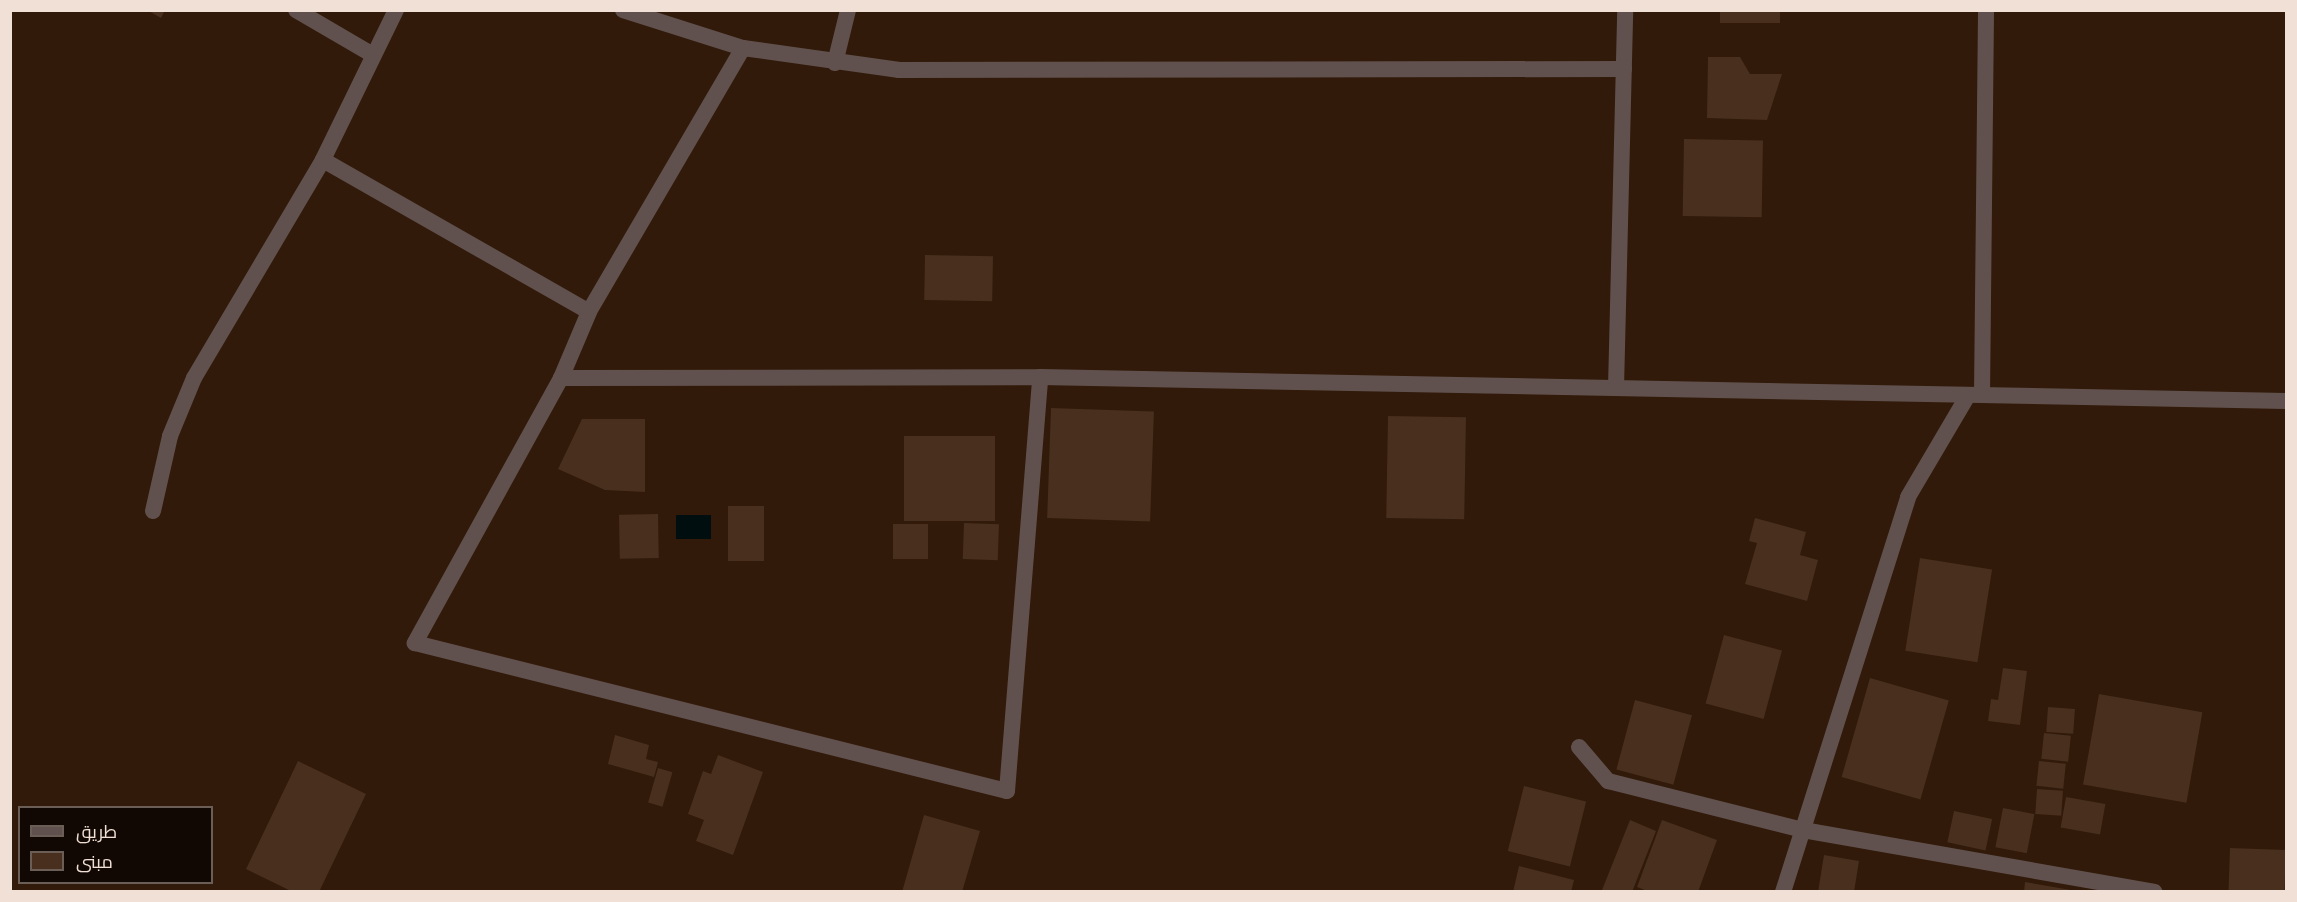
<!DOCTYPE html>
<meta charset="utf-8">
<style>
body{margin:0}
#map{position:relative;width:2297px;height:902px;overflow:hidden;background:#311a09;font-family:Manrope,Cairo,sans-serif}
div>[style]{position:absolute}
.water>*{inset:0;background:#000e10;transform-origin:0 0}
.building>*{inset:0;background:#482f1e;transform-origin:0 0}
.minor>*{height:16px;margin:-8px;padding:0 8px;transform-origin:8px;border-radius:8px;background:#61514e}
span{translate:-50% -50%;white-space:nowrap;text-align:center;line-height:1.15;-webkit-text-stroke:5px #120803;paint-order:stroke}
.frame{position:absolute;inset:0;border:12px solid #f1e0d6;pointer-events:none}
.legend{position:absolute;left:18px;top:806px;width:195px;height:78px;box-sizing:border-box;background:#120803;border:2px solid #6b5e57;margin:0;padding:8px 10px;list-style:none;font-size:18px;color:#f1e0d6}
.legend li{display:flex;align-items:center;gap:12px;height:30px}
.legend b{width:30px;border:2px solid #6b5e57}
</style>
<div id="map">
<div class="water">
<div style="left:711px;top:515px;width:24px;height:35px;rotate:90deg"></div>
</div>
<div class="building">
<div style="clip-path:polygon(147px 10px,165px 10px,161px 18px)"></div>
<div style="left:1720px;top:10px;width:60px;height:13px"></div>
<div style="clip-path:polygon(1708px 57px,1740px 57px,1750px 74px,1782px 74px,1767px 120px,1707px 118px)"></div>
<div style="left:1684px;top:139px;width:79px;height:77px;rotate:1deg"></div>
<div style="left:925px;top:255px;width:68px;height:45px;rotate:1deg"></div>
<div style="left:1051px;top:408px;width:103px;height:110px;rotate:2deg"></div>
<div style="left:1388px;top:416px;width:78px;height:102px;rotate:1deg"></div>
<div style="clip-path:polygon(582px 419px,645px 419px,645px 492px,605px 490px,558px 469px)"></div>
<div style="left:904px;top:436px;width:91px;height:85px"></div>
<div style="left:728px;top:506px;width:36px;height:55px"></div>
<div style="left:658px;top:514px;width:44px;height:39px;rotate:89deg"></div>
<div style="clip-path:polygon(1755px 518px,1806px 532px,1800px 555px,1818px 560px,1807px 601px,1745px 584px,1757px 543px,1749px 541px)"></div>
<div style="left:964px;top:523px;width:35px;height:36px;rotate:2deg"></div>
<div style="left:893px;top:524px;width:35px;height:35px"></div>
<div style="left:1920px;top:558px;width:73px;height:94px;rotate:9deg"></div>
<div style="left:1724px;top:635px;width:60px;height:71px;rotate:15deg"></div>
<div style="clip-path:polygon(2003px 668px,2027px 671px,2020px 725px,1988px 721px,1991px 699px,1998px 700px)"></div>
<div style="left:1870px;top:678px;width:82px;height:103px;rotate:16deg"></div>
<div style="left:2099px;top:694px;width:105px;height:92px;rotate:10deg"></div>
<div style="left:1635px;top:700px;width:59px;height:72px;rotate:15deg"></div>
<div style="left:2048px;top:707px;width:27px;height:25px;rotate:4deg"></div>
<div style="left:2044px;top:733px;width:27px;height:26px;rotate:6deg"></div>
<div style="clip-path:polygon(615px 735px,649px 745px,646px 759px,658px 762px,654px 777px,608px 764px)"></div>
<div style="clip-path:polygon(718px 755px,763px 772px,733px 855px,696px 841px,704px 820px,688px 814px,703px 771px,711px 774px)"></div>
<div style="clip-path:polygon(298px 761px,366px 794px,319px 892px,293px 892px,246px 869px)"></div>
<div style="left:2039px;top:761px;width:27px;height:25px;rotate:6deg"></div>
<div style="left:658px;top:768px;width:15px;height:36px;rotate:16deg"></div>
<div style="left:1524px;top:786px;width:64px;height:67px;rotate:14deg"></div>
<div style="left:2037px;top:789px;width:26px;height:25px;rotate:4deg"></div>
<div style="left:2066px;top:797px;width:40px;height:31px;rotate:10deg"></div>
<div style="left:2003px;top:808px;width:32px;height:40px;rotate:11deg"></div>
<div style="left:1954px;top:811px;width:39px;height:32px;rotate:12deg"></div>
<div style="clip-path:polygon(924px 815px,980px 831px,962px 892px,902px 892px)"></div>
<div style="clip-path:polygon(1630px 820px,1656px 831px,1632px 892px,1605px 892px,1602px 890px)"></div>
<div style="clip-path:polygon(1662px 820px,1717px 840px,1698px 892px,1650px 892px,1637px 887px)"></div>
<div style="left:2230px;top:848px;width:56px;height:44px;rotate:2deg"></div>
<div style="clip-path:polygon(1824px 855px,1859px 861px,1854px 892px,1818px 892px)"></div>
<div style="clip-path:polygon(1519px 866px,1574px 880px,1571px 892px,1513px 892px)"></div>
<div style="clip-path:polygon(2025px 882px,2071px 890px,2071px 892px,2024px 892px)"></div>
</div>
<div class="minor">
<div style="left:296px;top:10px;width:89px;rotate:30.3deg"></div>
<div style="left:396px;top:10px;width:167px;rotate:116deg"></div>
<div style="left:323px;top:160px;width:306px;rotate:29.7deg"></div>
<div style="left:623px;top:10px;width:126px;rotate:17.6deg"></div>
<div style="left:743px;top:48px;width:158px;rotate:8deg"></div>
<div style="left:899px;top:70px;width:725px;rotate:-0.08deg"></div>
<div style="left:743px;top:48px;width:306px;rotate:120.3deg"></div>
<div style="left:589px;top:312px;width:72px;rotate:113deg"></div>
<div style="left:561px;top:378px;width:303px;rotate:118.9deg"></div>
<div style="left:415px;top:643px;width:610px;rotate:14.04deg"></div>
<div style="left:1007px;top:791px;width:415px;rotate:-85.4deg"></div>
<div style="left:835px;top:63px;width:55px;rotate:-76.2deg"></div>
<div style="left:561px;top:378px;width:479px;rotate:-0.1deg"></div>
<div style="left:1040px;top:377px;width:1246px;rotate:1.1deg"></div>
<div style="left:1616px;top:388px;width:378px;rotate:-88.6deg"></div>
<div style="left:1982px;top:395px;width:385px;rotate:-89.4deg"></div>
<div style="left:153px;top:511px;width:77px;rotate:-77.2deg"></div>
<div style="left:170px;top:436px;width:63px;rotate:-67.5deg"></div>
<div style="left:194px;top:378px;width:253px;rotate:-59.4deg"></div>
<div style="left:1579px;top:747px;width:45px;rotate:49.5deg"></div>
<div style="left:1608px;top:781px;width:201px;rotate:14.1deg"></div>
<div style="left:1803px;top:830px;width:357px;rotate:10deg"></div>
<div style="left:1783px;top:892px;width:414px;rotate:-72.4deg"></div>
<div style="left:1908px;top:497px;width:118px;rotate:-59.5deg"></div>
</div>
<div class="frame"></div>
<ul class="legend">
<li><b style="height:8px;background:#61514e"></b>طريق</li>
<li><b style="height:16px;background:#482f1e"></b>مبنى</li>
</ul>
</div>
